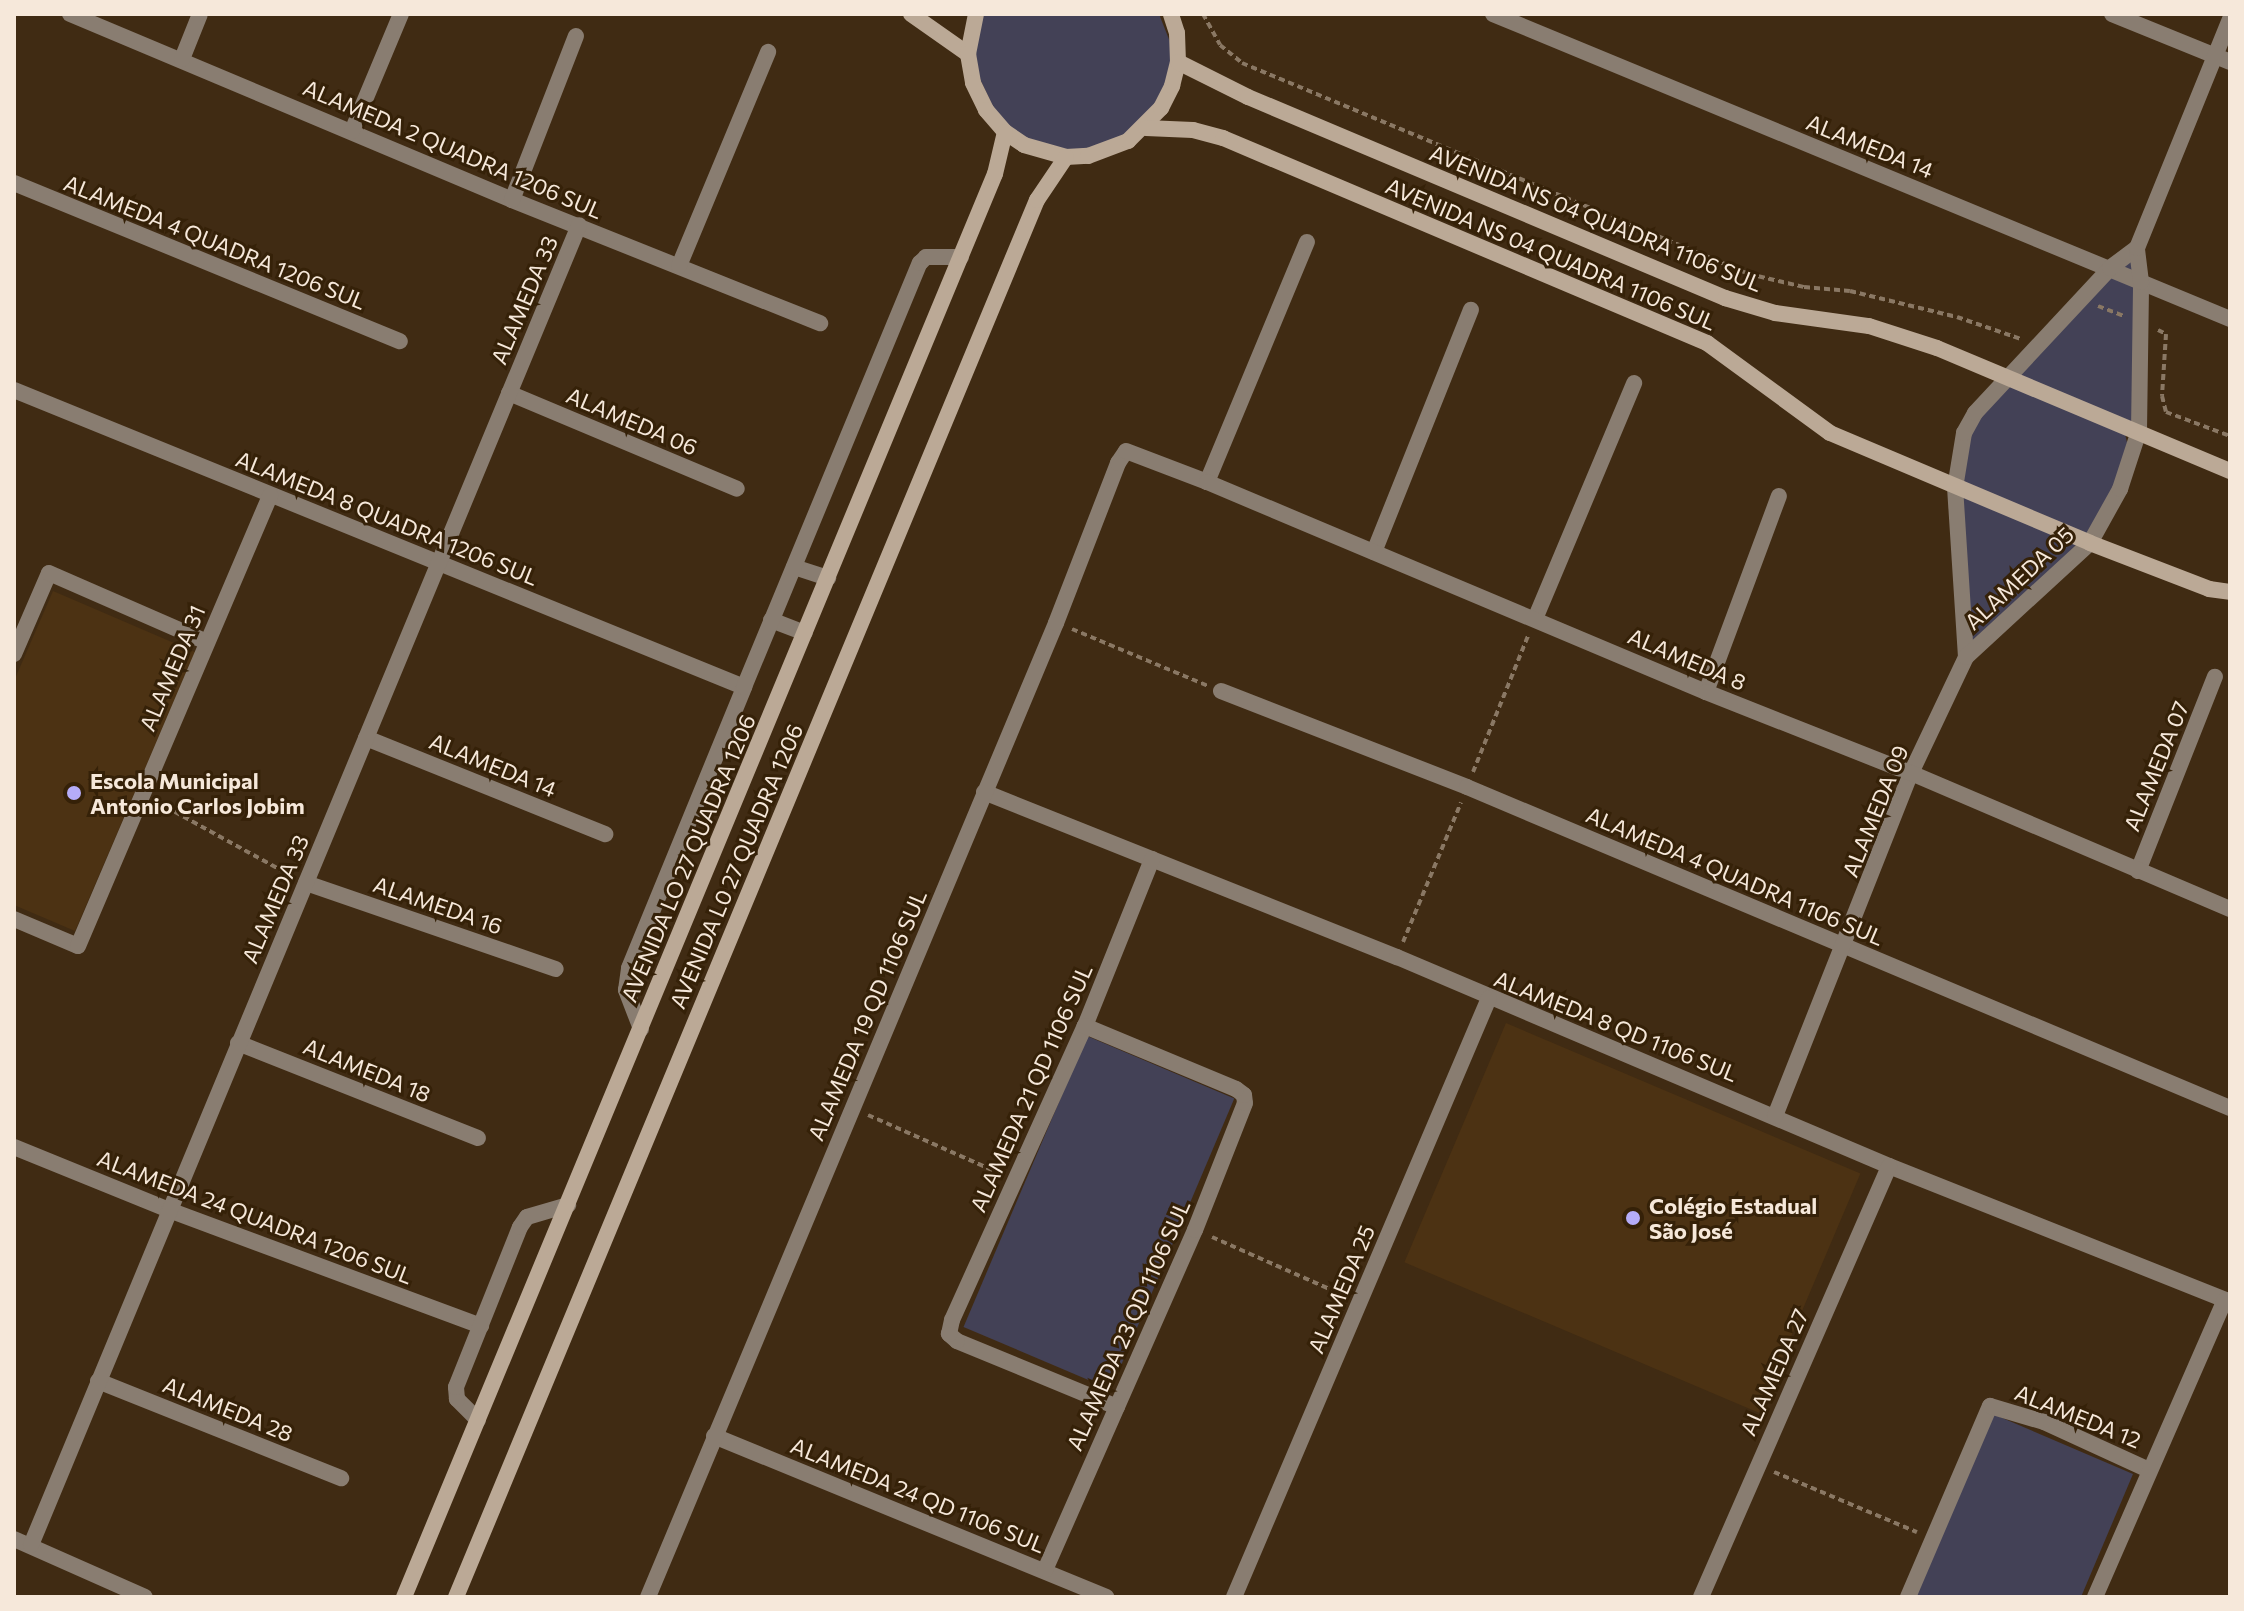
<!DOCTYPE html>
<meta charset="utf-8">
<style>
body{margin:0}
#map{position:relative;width:2244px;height:1611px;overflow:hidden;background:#402b13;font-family:Commissioner,sans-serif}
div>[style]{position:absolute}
.built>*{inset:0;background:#4c3213;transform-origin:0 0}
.green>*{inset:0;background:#434156;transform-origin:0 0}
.path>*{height:4px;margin-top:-2px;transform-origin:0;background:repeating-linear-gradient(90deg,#8a7864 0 6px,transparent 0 10px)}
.street>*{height:16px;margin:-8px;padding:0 8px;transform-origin:8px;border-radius:8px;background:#897d71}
.secondary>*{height:16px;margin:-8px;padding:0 8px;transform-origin:8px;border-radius:8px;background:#bba996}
.dots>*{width:22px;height:22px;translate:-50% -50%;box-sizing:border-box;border:4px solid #352108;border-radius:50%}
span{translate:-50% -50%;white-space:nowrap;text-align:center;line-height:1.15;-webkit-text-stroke:6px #352108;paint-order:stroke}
.street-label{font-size:22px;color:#f6e8da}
.poi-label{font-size:22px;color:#f6e8da;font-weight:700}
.left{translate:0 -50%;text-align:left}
.frame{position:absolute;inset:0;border:16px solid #f6e8da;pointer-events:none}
</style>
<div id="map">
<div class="built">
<div style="clip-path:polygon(53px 591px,195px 652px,75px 931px,14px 905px,14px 681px)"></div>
<div style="left:1506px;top:1023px;width:385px;height:260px;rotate:23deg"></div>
</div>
<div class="green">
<div style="clip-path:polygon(976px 14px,1159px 14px,1178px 62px,1146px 128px,1088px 156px,1005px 132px,968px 54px)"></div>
<div style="clip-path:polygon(2137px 248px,2139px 431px,2123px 425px,2131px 460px,2108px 513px,1966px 657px,1955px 488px,1964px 433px)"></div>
<div style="left:1087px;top:1036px;width:160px;height:316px;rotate:23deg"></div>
<div style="clip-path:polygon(1993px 1414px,2133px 1474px,2081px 1597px,1915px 1597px)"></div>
</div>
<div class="path">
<div style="left:1203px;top:14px;width:35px;rotate:61deg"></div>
<div style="left:1220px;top:45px;width:28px;rotate:39deg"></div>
<div style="left:1242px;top:63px;width:549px;rotate:22.6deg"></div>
<div style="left:1749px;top:274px;width:57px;rotate:13.3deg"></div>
<div style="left:1804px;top:287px;width:46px;rotate:5deg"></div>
<div style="left:1850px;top:291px;width:110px;rotate:13.7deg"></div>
<div style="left:1957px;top:317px;width:68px;rotate:19deg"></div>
<div style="left:2098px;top:306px;width:28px;rotate:21deg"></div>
<div style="left:2158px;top:330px;width:9px;rotate:27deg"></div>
<div style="left:2166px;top:334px;width:62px;rotate:93.7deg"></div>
<div style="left:2162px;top:396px;width:16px;rotate:76deg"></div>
<div style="left:2166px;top:412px;width:68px;rotate:20.6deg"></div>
<div style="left:1072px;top:629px;width:147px;rotate:22.7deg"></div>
<div style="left:1473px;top:772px;width:147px;rotate:-68deg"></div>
<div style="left:157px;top:802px;width:152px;rotate:28.8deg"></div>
<div style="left:1403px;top:942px;width:151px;rotate:-67.4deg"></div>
<div style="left:868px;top:1115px;width:143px;rotate:23.9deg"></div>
<div style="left:1212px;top:1237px;width:143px;rotate:23.9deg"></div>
<div style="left:1774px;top:1472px;width:155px;rotate:22.8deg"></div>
</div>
<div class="street">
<div style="left:70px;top:14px;width:480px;rotate:22.8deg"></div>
<div style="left:512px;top:200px;width:332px;rotate:21.8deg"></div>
<div style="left:1493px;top:14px;width:798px;rotate:22.48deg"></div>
<div style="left:2112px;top:14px;width:127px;rotate:22.1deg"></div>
<div style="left:182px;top:59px;width:48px;rotate:-68.2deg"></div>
<div style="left:352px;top:131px;width:127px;rotate:-67.3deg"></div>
<div style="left:14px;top:183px;width:417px;rotate:22.3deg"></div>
<div style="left:512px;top:200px;width:176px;rotate:-68.7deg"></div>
<div style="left:679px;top:266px;width:232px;rotate:-67.4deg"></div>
<div style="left:14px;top:390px;width:788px;rotate:22.14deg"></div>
<div style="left:509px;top:393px;width:247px;rotate:22.8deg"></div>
<div style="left:1207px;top:482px;width:260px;rotate:-67.4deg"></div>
<div style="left:1374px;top:552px;width:261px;rotate:-68.2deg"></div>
<div style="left:794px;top:567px;width:36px;rotate:18deg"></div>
<div style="left:1535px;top:619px;width:256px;rotate:-67.2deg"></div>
<div style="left:771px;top:620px;width:36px;rotate:21deg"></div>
<div style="left:14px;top:654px;width:88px;rotate:-66.6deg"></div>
<div style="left:49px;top:573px;width:172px;rotate:23.6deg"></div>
<div style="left:1966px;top:657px;width:169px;rotate:-93.7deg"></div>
<div style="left:1955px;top:488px;width:56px;rotate:-80.7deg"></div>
<div style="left:1964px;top:433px;width:23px;rotate:-61deg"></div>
<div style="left:1975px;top:413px;width:198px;rotate:-47deg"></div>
<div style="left:2110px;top:268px;width:34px;rotate:-37deg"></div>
<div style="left:1221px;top:691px;width:264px;rotate:21.3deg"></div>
<div style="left:1467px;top:787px;width:828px;rotate:22.82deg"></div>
<div style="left:1706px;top:692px;width:209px;rotate:-69.6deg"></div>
<div style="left:366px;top:738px;width:258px;rotate:21.9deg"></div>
<div style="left:984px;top:792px;width:445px;rotate:21.8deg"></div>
<div style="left:1397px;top:957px;width:535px;rotate:23.02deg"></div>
<div style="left:1889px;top:1166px;width:367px;rotate:21.7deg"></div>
<div style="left:2138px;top:871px;width:209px;rotate:-68.4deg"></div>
<div style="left:306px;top:883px;width:264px;rotate:19deg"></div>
<div style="left:14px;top:919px;width:69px;rotate:22.9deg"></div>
<div style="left:78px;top:946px;width:490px;rotate:-66.9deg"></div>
<div style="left:641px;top:1029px;width:42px;rotate:-111deg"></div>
<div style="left:626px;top:990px;width:22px;rotate:-82deg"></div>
<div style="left:629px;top:968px;width:304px;rotate:-67.7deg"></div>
<div style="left:744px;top:687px;width:459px;rotate:-67.5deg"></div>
<div style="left:920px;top:263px;width:8px;rotate:-45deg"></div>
<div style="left:926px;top:257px;width:35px"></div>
<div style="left:238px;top:1043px;width:258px;rotate:21.6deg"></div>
<div style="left:1775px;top:1116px;width:369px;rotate:-68.4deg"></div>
<div style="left:1911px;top:773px;width:128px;rotate:-64.6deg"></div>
<div style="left:1966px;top:657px;width:168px;rotate:-42.6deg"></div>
<div style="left:2090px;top:543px;width:62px;rotate:-60.9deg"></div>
<div style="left:2120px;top:489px;width:61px;rotate:-71.9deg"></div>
<div style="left:2139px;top:431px;width:149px;rotate:-89.2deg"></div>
<div style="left:2141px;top:282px;width:34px;rotate:-97deg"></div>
<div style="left:2137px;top:248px;width:247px;rotate:-67.9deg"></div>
<div style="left:14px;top:1147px;width:167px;rotate:22.1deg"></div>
<div style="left:169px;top:1210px;width:333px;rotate:20.4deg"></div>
<div style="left:98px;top:1381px;width:262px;rotate:21.8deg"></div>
<div style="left:1117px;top:1407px;width:173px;rotate:-157.6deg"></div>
<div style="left:957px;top:1341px;width:11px;rotate:-139deg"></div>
<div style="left:949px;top:1334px;width:14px;rotate:-78deg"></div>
<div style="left:952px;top:1320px;width:323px;rotate:-65.7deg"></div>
<div style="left:1085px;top:1026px;width:180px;rotate:-68.1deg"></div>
<div style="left:478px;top:1420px;width:30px;rotate:-135deg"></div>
<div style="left:457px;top:1399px;width:12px;rotate:-95deg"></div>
<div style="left:456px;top:1387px;width:172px;rotate:-68.2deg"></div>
<div style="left:520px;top:1227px;width:12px;rotate:-55deg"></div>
<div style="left:527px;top:1217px;width:43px;rotate:-16.3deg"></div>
<div style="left:714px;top:1436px;width:424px;rotate:22.3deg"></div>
<div style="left:14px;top:1539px;width:143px;rotate:23.9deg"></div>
<div style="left:31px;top:1545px;width:1429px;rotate:-67.45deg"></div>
<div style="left:1045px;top:1570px;width:372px;rotate:-66.2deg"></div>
<div style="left:1195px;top:1230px;width:136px;rotate:-68.5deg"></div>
<div style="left:1245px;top:1103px;width:8px;rotate:-97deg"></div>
<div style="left:1244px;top:1095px;width:10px;rotate:-143deg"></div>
<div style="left:1236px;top:1089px;width:164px;rotate:-157.4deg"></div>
<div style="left:648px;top:1597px;width:1056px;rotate:-67.27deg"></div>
<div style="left:1056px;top:623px;width:172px;rotate:-68.8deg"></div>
<div style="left:1118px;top:463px;width:14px;rotate:-56deg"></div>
<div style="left:1126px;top:451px;width:87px;rotate:20.9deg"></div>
<div style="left:1207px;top:482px;width:541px;rotate:22.82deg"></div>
<div style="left:1706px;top:692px;width:220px;rotate:21.6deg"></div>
<div style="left:1911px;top:773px;width:347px;rotate:23.1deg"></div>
<div style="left:1234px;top:1597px;width:651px;rotate:-66.94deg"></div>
<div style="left:1701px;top:1597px;width:470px;rotate:-66.4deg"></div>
<div style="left:1908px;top:1597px;width:208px;rotate:-66.8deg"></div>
<div style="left:1990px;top:1406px;width:56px;rotate:16.5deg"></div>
<div style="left:2044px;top:1422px;width:115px;rotate:24.6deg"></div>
<div style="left:2095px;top:1597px;width:324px;rotate:-66.4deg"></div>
</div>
<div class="secondary">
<div style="left:911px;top:14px;width:70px;rotate:35.1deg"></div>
<div style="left:976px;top:14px;width:41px;rotate:101.3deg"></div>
<div style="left:968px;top:54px;width:29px;rotate:80deg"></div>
<div style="left:973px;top:83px;width:30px;rotate:64deg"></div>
<div style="left:986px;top:110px;width:29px;rotate:49deg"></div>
<div style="left:1005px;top:132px;width:23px;rotate:34deg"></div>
<div style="left:1024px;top:145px;width:44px;rotate:15.9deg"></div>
<div style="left:1066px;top:157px;width:22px;rotate:-3deg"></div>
<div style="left:1088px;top:156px;width:43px;rotate:-20.6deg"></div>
<div style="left:1128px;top:141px;width:47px;rotate:-45deg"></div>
<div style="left:1161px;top:108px;width:25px;rotate:-63deg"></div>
<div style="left:1172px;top:86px;width:25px;rotate:-76deg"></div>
<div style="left:1178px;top:62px;width:29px;rotate:-92deg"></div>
<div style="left:1177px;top:33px;width:20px;rotate:-108deg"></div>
<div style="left:1178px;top:62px;width:78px;rotate:26.6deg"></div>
<div style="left:1248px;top:97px;width:518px;rotate:22.85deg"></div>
<div style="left:1725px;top:298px;width:52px;rotate:16.7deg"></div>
<div style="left:1775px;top:313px;width:95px;rotate:7.9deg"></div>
<div style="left:1869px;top:326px;width:71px;rotate:17.9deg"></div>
<div style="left:1937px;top:348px;width:318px;rotate:22.8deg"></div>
<div style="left:1146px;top:128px;width:47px;rotate:2.4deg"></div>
<div style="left:1193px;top:130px;width:31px;rotate:15deg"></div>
<div style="left:1223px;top:138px;width:526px;rotate:22.96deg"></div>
<div style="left:1707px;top:343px;width:152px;rotate:36.2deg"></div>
<div style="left:1830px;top:433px;width:282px;rotate:22.9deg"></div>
<div style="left:2090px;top:543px;width:128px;rotate:21.1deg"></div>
<div style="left:2209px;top:589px;width:21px;rotate:8deg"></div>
<div style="left:404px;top:1597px;width:1541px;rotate:-67.45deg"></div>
<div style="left:995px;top:174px;width:43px;rotate:-76.6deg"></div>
<div style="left:456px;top:1597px;width:1513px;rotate:-67.42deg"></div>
<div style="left:1037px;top:200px;width:52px;rotate:-56deg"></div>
</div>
<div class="dots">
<div style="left:74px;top:793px;background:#b5acf8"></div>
<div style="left:1633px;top:1218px;background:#b5acf8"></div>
</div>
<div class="street-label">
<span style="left:1870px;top:146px;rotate:22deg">ALAMEDA 14</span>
<span style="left:453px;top:149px;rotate:23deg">ALAMEDA 2 QUADRA 1206 SUL</span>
<span style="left:1596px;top:218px;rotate:22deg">AVENIDA NS 04 QUADRA 1106 SUL</span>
<span style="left:215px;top:242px;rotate:22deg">ALAMEDA 4 QUADRA 1206 SUL</span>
<span style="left:1551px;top:254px;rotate:23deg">AVENIDA NS 04 QUADRA 1106 SUL</span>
<span style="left:524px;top:300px;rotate:-67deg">ALAMEDA 33</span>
<span style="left:632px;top:421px;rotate:23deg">ALAMEDA 06</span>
<span style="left:387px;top:518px;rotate:22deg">ALAMEDA 8 QUADRA 1206 SUL</span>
<span style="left:2019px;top:578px;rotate:-43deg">ALAMEDA 05</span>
<span style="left:1687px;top:659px;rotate:23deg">ALAMEDA 8</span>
<span style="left:172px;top:668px;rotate:-67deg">ALAMEDA 31</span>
<span style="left:493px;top:765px;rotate:22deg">ALAMEDA 14</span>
<span style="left:2156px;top:766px;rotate:-68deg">ALAMEDA 07</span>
<span style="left:1875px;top:811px;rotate:-68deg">ALAMEDA 09</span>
<span style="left:688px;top:858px;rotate:-67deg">AVENIDA LO 27 QUADRA 1206</span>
<span style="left:736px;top:866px;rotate:-67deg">AVENIDA L0 27 QUADRA 1206</span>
<span style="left:1735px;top:876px;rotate:23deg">ALAMEDA 4 QUADRA 1106 SUL</span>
<span style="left:275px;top:899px;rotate:-67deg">ALAMEDA 33</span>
<span style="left:438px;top:905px;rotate:19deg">ALAMEDA 16</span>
<span style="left:867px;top:1015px;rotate:-67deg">ALAMEDA 19 QD 1106 SUL</span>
<span style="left:1616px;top:1026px;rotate:22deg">ALAMEDA 8 QD 1106 SUL</span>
<span style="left:367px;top:1070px;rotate:22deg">ALAMEDA 18</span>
<span style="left:1031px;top:1088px;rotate:-66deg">ALAMEDA 21 QD 1106 SUL</span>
<span style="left:255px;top:1217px;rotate:21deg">ALAMEDA 24 QUADRA 1206 SUL</span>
<span style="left:1341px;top:1289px;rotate:-67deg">ALAMEDA 25</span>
<span style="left:1128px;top:1325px;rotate:-66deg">ALAMEDA 23 QD 1106 SUL</span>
<span style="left:1774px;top:1372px;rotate:-66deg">ALAMEDA 27</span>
<span style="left:228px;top:1409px;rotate:22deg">ALAMEDA 28</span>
<span style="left:2078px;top:1416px;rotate:22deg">ALAMEDA 12</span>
<span style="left:918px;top:1495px;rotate:22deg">ALAMEDA 24 QD 1106 SUL</span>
</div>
<div class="poi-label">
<span class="left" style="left:90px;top:793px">Escola Municipal<br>Antonio Carlos Jobim</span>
<span class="left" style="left:1649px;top:1218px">Colégio Estadual<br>São José</span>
</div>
<div class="frame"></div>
</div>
